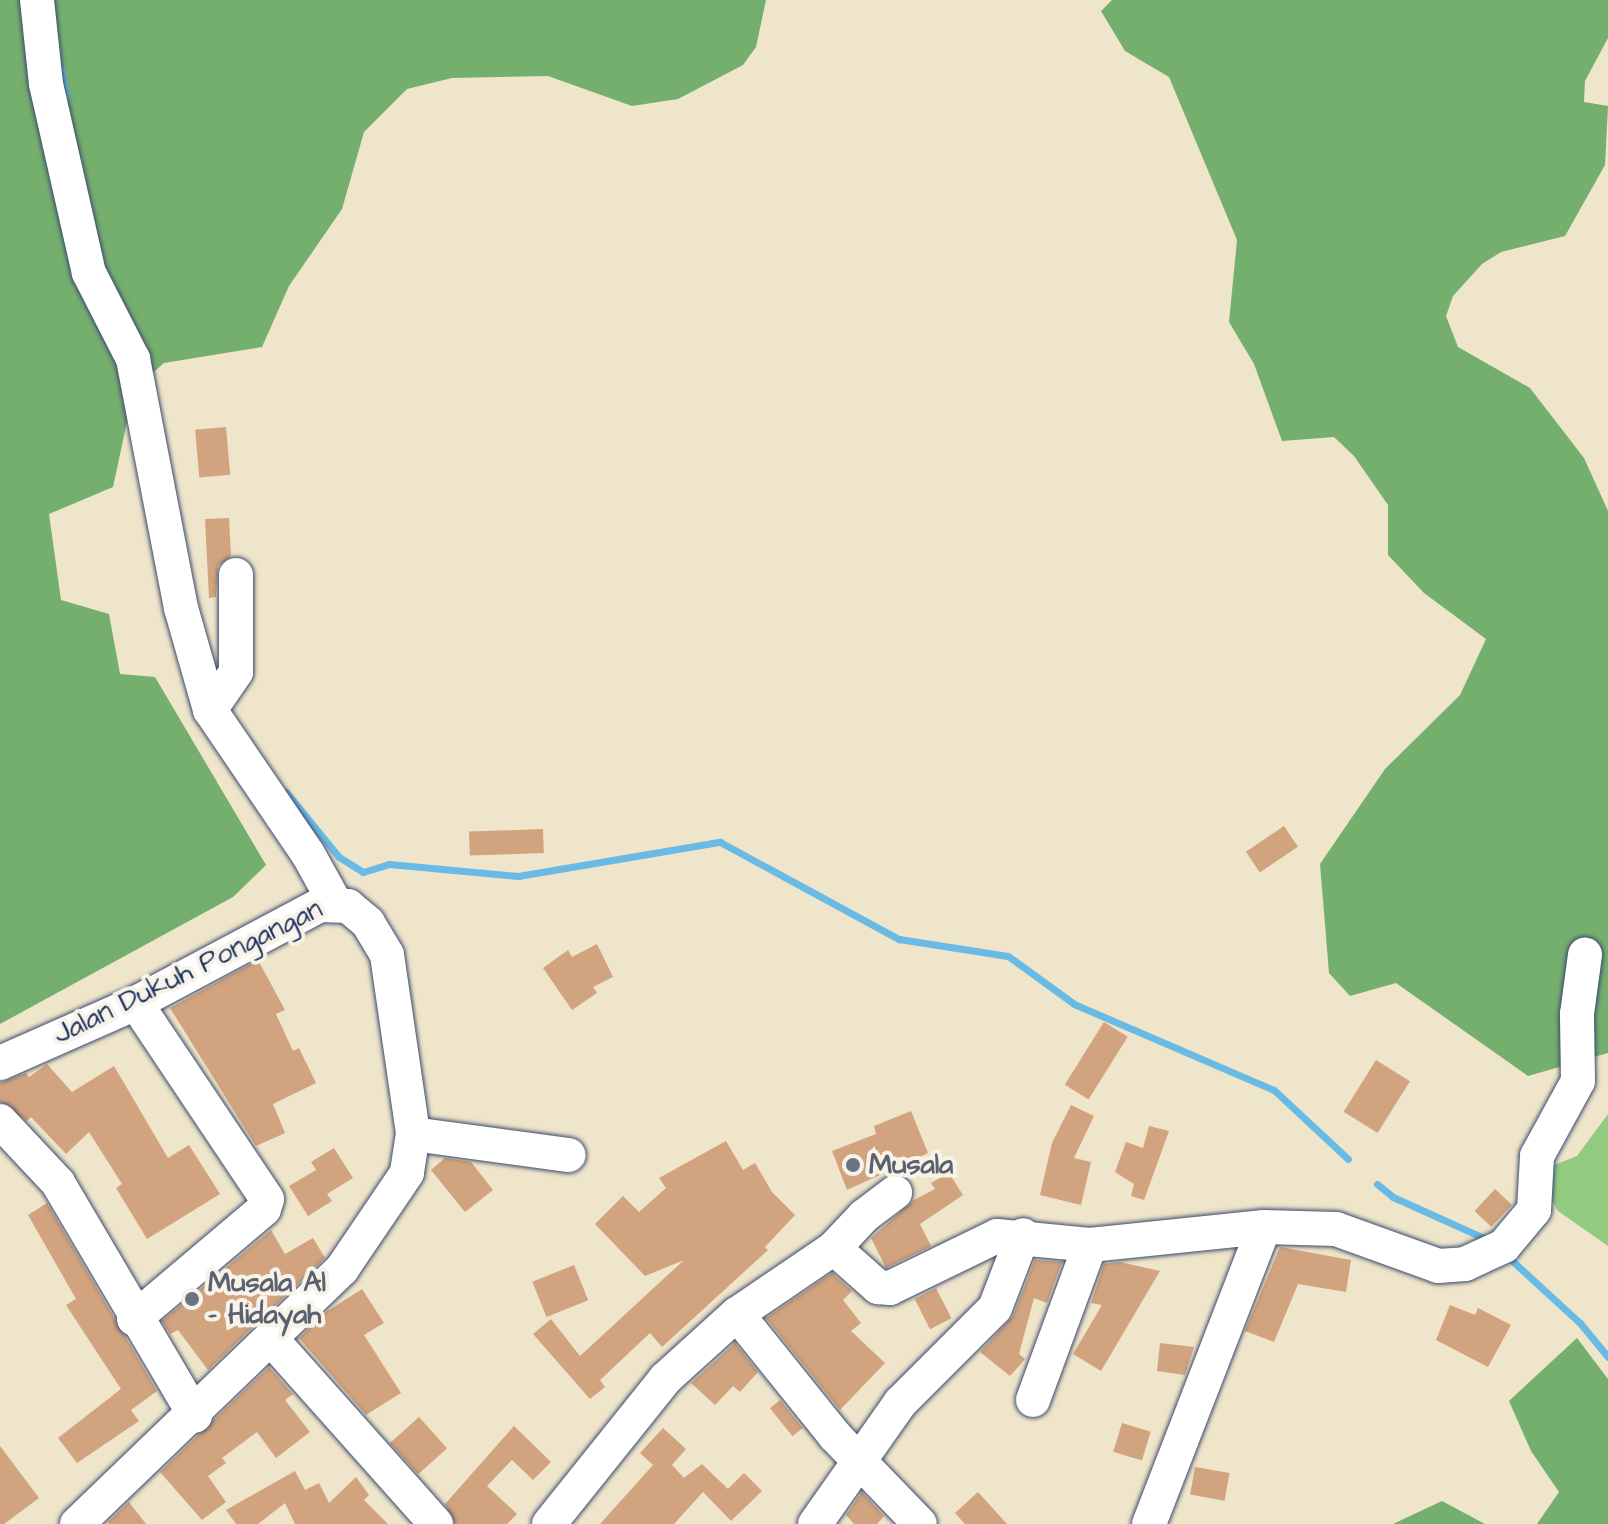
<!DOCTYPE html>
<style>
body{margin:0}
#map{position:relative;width:1608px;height:1524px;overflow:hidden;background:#efe5ca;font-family:"Architects Daughter",sans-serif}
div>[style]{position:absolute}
.green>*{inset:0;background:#92cb7f}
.forest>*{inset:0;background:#75af6e}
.stream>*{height:7px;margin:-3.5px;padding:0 3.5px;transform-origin:3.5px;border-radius:3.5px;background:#69bbe5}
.building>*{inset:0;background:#d1a37e;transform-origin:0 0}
.roads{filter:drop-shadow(0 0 2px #3b4a6e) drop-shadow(0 0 2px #3b4a6e)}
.minor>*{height:34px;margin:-17px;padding:0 17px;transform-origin:17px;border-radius:17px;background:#fff}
.dots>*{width:22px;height:22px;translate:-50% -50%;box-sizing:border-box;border:4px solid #f7f3e8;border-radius:50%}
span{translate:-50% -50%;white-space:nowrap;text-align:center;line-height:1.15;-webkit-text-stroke:8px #f7f3e8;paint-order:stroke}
.street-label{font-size:28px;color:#1b2f5e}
.worship-label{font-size:28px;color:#5b616d;font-weight:700}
.left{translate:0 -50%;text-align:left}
</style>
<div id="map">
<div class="green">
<div style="clip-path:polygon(1608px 1114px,1608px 1246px,1558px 1211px,1536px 1172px,1577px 1156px)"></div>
</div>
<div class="forest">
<div style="clip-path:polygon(0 0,766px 0,756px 47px,743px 65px,678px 99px,632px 106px,548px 76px,452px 78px,407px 89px,364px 132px,342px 209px,289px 286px,262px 347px,164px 363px,134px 389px,113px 487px,49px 514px,61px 600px,109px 614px,120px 674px,155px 677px,266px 865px,233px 897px,0 1024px)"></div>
<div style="clip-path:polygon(1112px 0,1608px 0,1608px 38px,1585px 81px,1584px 102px,1608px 106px,1605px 165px,1565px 236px,1501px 252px,1482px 264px,1453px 296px,1446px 316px,1458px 347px,1530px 388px,1584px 458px,1608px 511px,1608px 1053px,1528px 1076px,1396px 983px,1350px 996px,1329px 973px,1320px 864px,1385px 769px,1460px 695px,1486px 639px,1424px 593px,1388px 555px,1388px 505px,1354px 456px,1334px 437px,1282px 441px,1254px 364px,1229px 322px,1237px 240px,1169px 77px,1125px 51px,1101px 11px)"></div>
<div style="clip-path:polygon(1577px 1338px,1608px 1379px,1608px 1524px,1537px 1524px,1559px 1492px,1531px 1451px,1509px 1401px)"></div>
<div style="clip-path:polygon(1442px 1501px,1485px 1524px,1393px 1524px)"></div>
</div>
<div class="stream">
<div style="left:61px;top:69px;width:27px;rotate:80deg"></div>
<div style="left:286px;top:792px;width:84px;rotate:50.8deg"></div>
<div style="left:339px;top:857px;width:28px;rotate:32deg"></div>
<div style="left:363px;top:872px;width:27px;rotate:-17deg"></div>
<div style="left:389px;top:864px;width:130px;rotate:5.3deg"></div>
<div style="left:518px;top:876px;width:205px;rotate:-9.6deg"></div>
<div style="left:720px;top:842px;width:204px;rotate:28.5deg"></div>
<div style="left:899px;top:939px;width:110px;rotate:8.9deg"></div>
<div style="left:1008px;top:956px;width:82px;rotate:36deg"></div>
<div style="left:1074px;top:1004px;width:218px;rotate:23.3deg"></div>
<div style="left:1274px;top:1090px;width:101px;rotate:43deg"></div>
<div style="left:1377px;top:1184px;width:21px;rotate:39deg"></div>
<div style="left:1393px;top:1197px;width:100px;rotate:24.3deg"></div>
<div style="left:1508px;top:1257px;width:98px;rotate:42.5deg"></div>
<div style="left:1580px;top:1323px;width:44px;rotate:50.5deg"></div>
</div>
<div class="building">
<div style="left:226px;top:427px;width:48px;height:31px;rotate:85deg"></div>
<div style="clip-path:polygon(229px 518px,231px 556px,218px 566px,216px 597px,209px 598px,205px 519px)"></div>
<div style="left:1284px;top:826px;width:25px;height:46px;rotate:56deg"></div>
<div style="left:543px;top:829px;width:24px;height:74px;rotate:88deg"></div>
<div style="clip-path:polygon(597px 944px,613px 977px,593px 987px,597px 993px,572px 1010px,543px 968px,568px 950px,572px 957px)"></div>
<div style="clip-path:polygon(258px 960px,285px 1010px,276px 1014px,293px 1051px,299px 1048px,316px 1083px,273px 1104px,285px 1133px,256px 1146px,170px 1008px)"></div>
<div style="left:1104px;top:1022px;width:28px;height:74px;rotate:32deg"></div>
<div style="left:1376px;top:1060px;width:40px;height:61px;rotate:32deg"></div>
<div style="clip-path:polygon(47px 1064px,72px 1092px,114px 1066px,168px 1158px,189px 1145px,220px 1194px,147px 1239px,116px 1188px,122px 1184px,89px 1132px,66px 1154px,31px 1117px,27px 1121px,0 1102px,0 1083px,26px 1073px,29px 1077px)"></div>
<div style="clip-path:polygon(1071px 1105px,1094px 1116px,1074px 1158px,1091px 1162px,1081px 1205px,1040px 1195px,1052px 1143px)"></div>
<div style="clip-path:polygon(911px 1111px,928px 1153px,847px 1190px,832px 1151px,876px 1134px,874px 1126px)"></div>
<div style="clip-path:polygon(1149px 1126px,1169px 1131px,1144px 1200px,1131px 1196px,1134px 1184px,1115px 1172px,1126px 1142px,1143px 1148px)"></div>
<div style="clip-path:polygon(726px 1141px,743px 1170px,755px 1163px,772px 1192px,795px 1215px,765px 1247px,768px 1250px,662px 1347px,650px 1333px,600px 1380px,605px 1387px,590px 1399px,533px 1334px,551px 1319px,580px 1356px,684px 1260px,645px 1276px,595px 1224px,623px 1196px,639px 1212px,666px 1188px,659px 1178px)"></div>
<div style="clip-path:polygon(334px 1148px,353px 1178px,327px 1194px,332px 1201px,308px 1216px,289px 1186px,316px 1170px,311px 1162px)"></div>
<div style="clip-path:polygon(445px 1158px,471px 1162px,493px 1190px,465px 1212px,431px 1170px)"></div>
<div style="clip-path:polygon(949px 1173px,963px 1195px,920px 1224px,931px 1246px,886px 1268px,871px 1238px,914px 1200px,935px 1189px,931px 1183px)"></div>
<div style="left:1495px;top:1189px;width:23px;height:30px;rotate:43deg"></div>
<div style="clip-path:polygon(47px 1203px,157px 1391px,131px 1410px,139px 1421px,77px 1463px,58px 1438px,121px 1389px,66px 1305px,76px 1299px,28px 1215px)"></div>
<div style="clip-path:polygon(271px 1230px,285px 1254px,313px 1238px,325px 1258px,208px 1370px,178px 1330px,170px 1334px,162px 1321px)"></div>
<div style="clip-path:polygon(1280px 1247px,1351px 1260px,1346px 1292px,1298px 1284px,1274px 1342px,1245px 1331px)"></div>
<div style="clip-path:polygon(1035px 1260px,1062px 1262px,1047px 1303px,1034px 1298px,1019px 1354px,1025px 1359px,1010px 1376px,980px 1352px,1013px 1316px)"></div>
<div style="clip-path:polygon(1120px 1262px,1160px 1271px,1101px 1371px,1073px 1354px,1102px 1305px,1091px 1303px,1104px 1264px)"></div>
<div style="left:574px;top:1265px;width:38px;height:45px;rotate:68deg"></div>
<div style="clip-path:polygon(832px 1273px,852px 1291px,843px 1300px,861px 1323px,851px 1331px,885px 1363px,840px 1410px,766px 1318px)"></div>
<div style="left:936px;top:1288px;width:34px;height:24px;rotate:63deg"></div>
<div style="clip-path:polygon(362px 1289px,384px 1323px,364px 1335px,401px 1393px,366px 1415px,299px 1338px,326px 1312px)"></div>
<div style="clip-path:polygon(1450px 1305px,1475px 1315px,1478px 1308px,1511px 1325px,1488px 1367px,1436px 1340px)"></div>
<div style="clip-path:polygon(735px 1343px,758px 1372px,740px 1392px,733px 1386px,715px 1405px,691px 1383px)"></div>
<div style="clip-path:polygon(1160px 1343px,1194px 1347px,1185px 1375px,1157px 1371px)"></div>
<div style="clip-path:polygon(269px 1367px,293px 1394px,285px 1400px,310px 1432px,276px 1458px,257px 1432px,222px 1458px,226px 1463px,208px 1476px,226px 1502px,202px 1520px,160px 1472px)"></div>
<div style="left:780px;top:1400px;width:36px;height:13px;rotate:51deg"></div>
<div style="left:419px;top:1417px;width:42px;height:39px;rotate:48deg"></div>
<div style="left:1122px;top:1423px;width:30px;height:30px;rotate:17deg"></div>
<div style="clip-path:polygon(514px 1426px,551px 1462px,533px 1480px,512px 1460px,487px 1486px,517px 1514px,507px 1524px,455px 1524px,445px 1504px)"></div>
<div style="clip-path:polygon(663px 1428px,686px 1449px,672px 1465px,684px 1478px,702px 1464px,728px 1489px,744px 1473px,762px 1491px,731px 1521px,703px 1492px,674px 1524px,600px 1524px,653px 1465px,640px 1453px)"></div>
<div style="clip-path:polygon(0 1446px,39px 1498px,4px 1524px,0 1524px)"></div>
<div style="left:1195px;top:1467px;width:35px;height:28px;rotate:10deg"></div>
<div style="clip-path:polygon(295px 1471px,305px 1490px,319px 1483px,329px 1503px,356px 1477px,369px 1495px,364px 1500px,388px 1524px,295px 1524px,285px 1503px,258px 1524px,236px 1524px,226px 1510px)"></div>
<div style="clip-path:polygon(862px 1492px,884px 1516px,877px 1524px,854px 1524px,846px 1515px)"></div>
<div style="clip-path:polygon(978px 1492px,1007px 1524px,965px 1524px,955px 1513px)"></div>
<div style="clip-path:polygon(129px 1502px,146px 1524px,109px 1524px,108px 1522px)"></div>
</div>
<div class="roads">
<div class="minor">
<div style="left:37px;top:0;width:84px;rotate:83.9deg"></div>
<div style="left:46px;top:84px;width:194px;rotate:77.2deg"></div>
<div style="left:89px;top:273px;width:97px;rotate:62.9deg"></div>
<div style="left:133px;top:359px;width:254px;rotate:79.1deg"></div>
<div style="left:181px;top:608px;width:106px;rotate:74.1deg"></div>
<div style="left:210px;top:710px;width:174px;rotate:55.8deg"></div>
<div style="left:308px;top:854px;width:54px;rotate:61deg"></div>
<div style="left:210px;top:710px;width:46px;rotate:-55.6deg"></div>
<div style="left:236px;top:672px;width:97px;rotate:-90deg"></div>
<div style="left:0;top:1063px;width:149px;rotate:-23.8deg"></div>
<div style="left:136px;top:1003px;width:208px;rotate:-28deg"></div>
<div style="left:320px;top:905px;width:28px;rotate:2deg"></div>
<div style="left:348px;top:906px;width:26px;rotate:40deg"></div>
<div style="left:368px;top:923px;width:37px;rotate:59deg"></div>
<div style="left:387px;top:955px;width:181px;rotate:81.7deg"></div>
<div style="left:413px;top:1134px;width:39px;rotate:99deg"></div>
<div style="left:407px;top:1173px;width:116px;rotate:124.1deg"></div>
<div style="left:342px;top:1269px;width:368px;rotate:136.1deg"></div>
<div style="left:0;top:1121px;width:85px;rotate:46.9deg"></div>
<div style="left:58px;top:1183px;width:270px;rotate:59.5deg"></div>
<div style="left:413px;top:1134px;width:157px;rotate:7.7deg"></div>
<div style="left:834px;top:1248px;width:44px;rotate:-46.8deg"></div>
<div style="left:864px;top:1216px;width:39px;rotate:-37deg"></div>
<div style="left:737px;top:1314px;width:156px;rotate:51.2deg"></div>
<div style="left:835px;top:1436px;width:122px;rotate:46deg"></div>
<div style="left:134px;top:1319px;width:170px;rotate:-40.2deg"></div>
<div style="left:264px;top:1209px;width:10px;rotate:-73deg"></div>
<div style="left:267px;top:1199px;width:236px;rotate:-123.8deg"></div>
<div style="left:273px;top:1341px;width:245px;rotate:48.3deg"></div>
<div style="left:1033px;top:1400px;width:165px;rotate:-69.8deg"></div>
<div style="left:549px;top:1524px;width:186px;rotate:-51.3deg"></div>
<div style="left:665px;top:1379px;width:97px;rotate:-42.1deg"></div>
<div style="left:737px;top:1314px;width:117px;rotate:-34.2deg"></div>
<div style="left:834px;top:1248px;width:59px;rotate:41.6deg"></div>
<div style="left:878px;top:1287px;width:12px;rotate:5deg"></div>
<div style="left:890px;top:1288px;width:119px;rotate:-25.9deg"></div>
<div style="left:997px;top:1236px;width:93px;rotate:5.5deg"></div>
<div style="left:1090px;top:1245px;width:175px;rotate:-5.9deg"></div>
<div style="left:1264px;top:1227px;width:72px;rotate:1.6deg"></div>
<div style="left:1336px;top:1229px;width:109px;rotate:19.9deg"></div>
<div style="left:1438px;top:1266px;width:27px;rotate:-4deg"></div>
<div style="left:1465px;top:1264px;width:43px;rotate:-24.8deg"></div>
<div style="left:1504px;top:1246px;width:47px;rotate:-50.2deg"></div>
<div style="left:1534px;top:1210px;width:54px;rotate:-86.8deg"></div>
<div style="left:1537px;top:1156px;width:85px;rotate:-61.3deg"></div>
<div style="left:1578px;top:1081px;width:67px;rotate:-90.9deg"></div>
<div style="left:1577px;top:1014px;width:60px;rotate:-82.3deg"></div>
<div style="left:815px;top:1524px;width:148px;rotate:-54.9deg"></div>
<div style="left:900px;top:1403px;width:134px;rotate:-45deg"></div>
<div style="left:995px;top:1308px;width:78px;rotate:-69deg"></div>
<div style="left:1149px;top:1524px;width:318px;rotate:-68.8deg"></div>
</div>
</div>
<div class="dots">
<div style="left:853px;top:1165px;background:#6b7280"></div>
<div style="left:192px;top:1299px;background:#6b7280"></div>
</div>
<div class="street-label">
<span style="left:188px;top:972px;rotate:-26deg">Jalan Dukuh Pongangan</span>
</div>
<div class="worship-label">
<span class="left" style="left:869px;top:1165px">Musala</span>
<span class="left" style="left:208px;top:1299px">Musala Al<br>- Hidayah</span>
</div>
</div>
